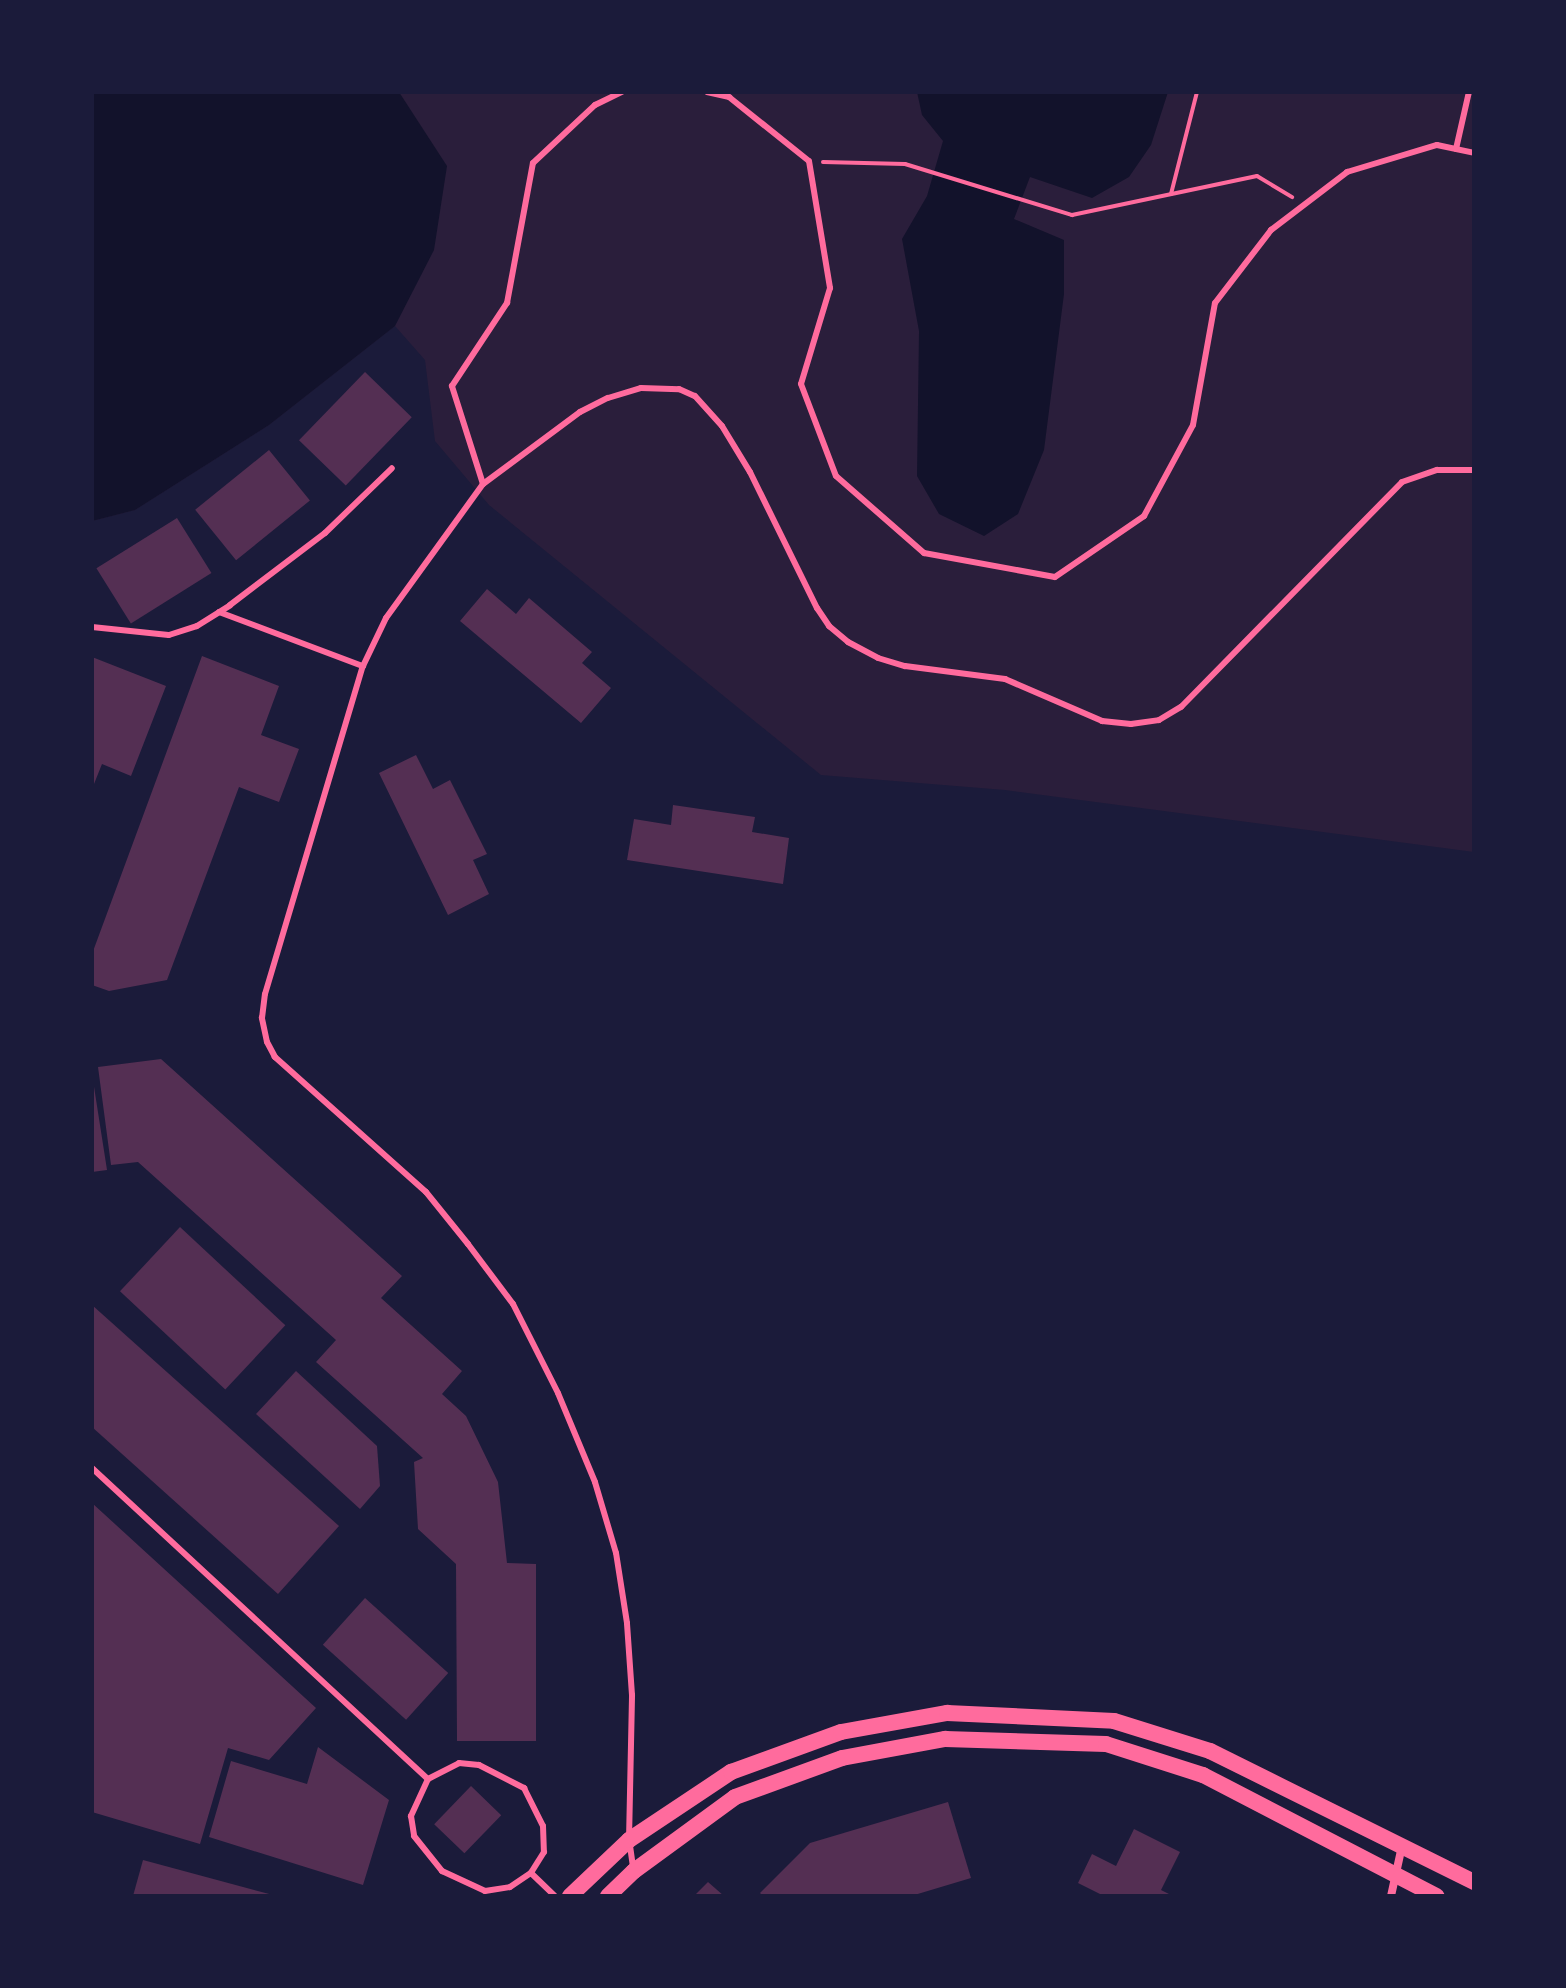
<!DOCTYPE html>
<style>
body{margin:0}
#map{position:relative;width:1566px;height:1988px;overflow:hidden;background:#1b1b3a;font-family:Commissioner,sans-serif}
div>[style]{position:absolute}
.green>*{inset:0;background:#2a1e3b}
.water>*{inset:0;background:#12122b}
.building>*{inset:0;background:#542f53;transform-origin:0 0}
.path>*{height:4px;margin:-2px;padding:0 2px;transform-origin:2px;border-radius:2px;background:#ff6b9d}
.service>*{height:6px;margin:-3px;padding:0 3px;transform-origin:3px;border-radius:3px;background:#ff6b9d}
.minor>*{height:8px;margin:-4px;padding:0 4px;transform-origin:4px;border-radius:4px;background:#ff6b9d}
.secondary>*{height:16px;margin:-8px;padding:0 8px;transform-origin:8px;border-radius:8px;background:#ff6b9d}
span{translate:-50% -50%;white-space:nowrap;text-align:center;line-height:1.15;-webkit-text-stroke:6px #1b1b3a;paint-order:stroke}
.frame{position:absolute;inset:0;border:94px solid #1b1b3a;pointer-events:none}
</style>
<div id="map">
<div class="green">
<div style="clip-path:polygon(92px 92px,1474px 92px,1474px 852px,1005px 790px,821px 775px,489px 505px,435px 441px,425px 360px,395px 326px,269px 425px,135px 510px,92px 521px)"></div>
</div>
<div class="water">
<div style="clip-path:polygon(92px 92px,399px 92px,447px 166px,434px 250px,395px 326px,269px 425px,135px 510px,92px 521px)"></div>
<div style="clip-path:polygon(917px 92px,1168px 92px,1151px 145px,1129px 177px,1092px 198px,1030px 177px,1014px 219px,1064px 240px,1064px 294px,1044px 450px,1018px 514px,984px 536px,939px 514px,917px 476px,919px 331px,902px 239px,927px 196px,943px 141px,922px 115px)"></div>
</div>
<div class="building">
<div style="left:365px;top:372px;width:65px;height:95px;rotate:44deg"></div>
<div style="left:269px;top:450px;width:65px;height:95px;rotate:51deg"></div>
<div style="left:177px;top:518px;width:65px;height:95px;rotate:58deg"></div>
<div style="clip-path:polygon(487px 589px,516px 614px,529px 598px,592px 652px,582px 663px,611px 688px,581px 723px,460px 621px)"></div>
<div style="clip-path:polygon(202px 656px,279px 686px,261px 735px,299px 749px,279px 802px,239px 787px,167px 980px,109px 991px,92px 985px,92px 954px)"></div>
<div style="clip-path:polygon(92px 657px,166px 686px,131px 776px,102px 764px,92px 789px)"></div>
<div style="clip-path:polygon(416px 755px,433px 789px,450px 780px,487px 854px,473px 860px,489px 894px,448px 915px,379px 773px)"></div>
<div style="clip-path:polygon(673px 805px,755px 817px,752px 832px,789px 838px,783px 884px,627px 860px,634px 819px,671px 825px)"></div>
<div style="clip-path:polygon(161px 1059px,402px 1276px,381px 1298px,462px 1371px,442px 1394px,466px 1416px,498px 1482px,507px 1563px,536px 1564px,536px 1741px,457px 1741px,456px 1564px,418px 1529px,414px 1462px,423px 1458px,316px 1362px,336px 1340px,138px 1162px,111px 1165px,98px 1067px)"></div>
<div style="clip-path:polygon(92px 1074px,107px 1170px,92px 1172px)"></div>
<div style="left:180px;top:1227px;width:144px;height:88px;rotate:43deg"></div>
<div style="clip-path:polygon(92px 1305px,339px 1526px,278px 1594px,92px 1427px)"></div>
<div style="clip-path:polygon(296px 1371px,377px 1446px,380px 1486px,360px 1509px,256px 1414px)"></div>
<div style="clip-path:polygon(92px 1503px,316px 1708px,269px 1760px,228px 1748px,200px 1844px,92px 1812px)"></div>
<div style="left:365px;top:1598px;width:112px;height:63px;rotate:42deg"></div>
<div style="clip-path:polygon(318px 1747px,389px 1800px,363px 1885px,209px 1837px,231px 1761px,307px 1784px)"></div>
<div style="left:471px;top:1786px;width:42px;height:53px;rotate:44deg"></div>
<div style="clip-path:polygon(948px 1802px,971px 1878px,911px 1896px,763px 1896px,760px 1893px,810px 1843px)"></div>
<div style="clip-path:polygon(1134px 1829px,1180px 1852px,1161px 1890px,1173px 1896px,1104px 1896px,1078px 1883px,1092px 1854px,1116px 1866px)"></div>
<div style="clip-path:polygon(143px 1860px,273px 1895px,273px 1896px,133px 1896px)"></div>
<div style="clip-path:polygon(708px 1882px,724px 1896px,694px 1896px)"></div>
</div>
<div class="path">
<div style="left:823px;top:162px;width:82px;rotate:1.4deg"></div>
<div style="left:905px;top:164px;width:175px;rotate:17deg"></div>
<div style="left:1072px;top:215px;width:189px;rotate:-11.9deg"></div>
<div style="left:1257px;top:176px;width:41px;rotate:31deg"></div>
<div style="left:1171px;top:194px;width:105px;rotate:-75.7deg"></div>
</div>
<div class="service">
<div style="left:707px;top:92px;width:23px;rotate:13deg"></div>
<div style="left:729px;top:97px;width:102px;rotate:38.7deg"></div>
<div style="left:809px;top:161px;width:129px;rotate:80.6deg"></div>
<div style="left:830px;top:288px;width:100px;rotate:106.8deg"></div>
<div style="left:801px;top:384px;width:98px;rotate:69.2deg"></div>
<div style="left:836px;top:476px;width:117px;rotate:41.2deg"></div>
<div style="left:924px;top:553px;width:133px;rotate:10.4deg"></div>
<div style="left:1055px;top:577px;width:108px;rotate:-34.4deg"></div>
<div style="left:1144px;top:516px;width:103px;rotate:-61.7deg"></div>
<div style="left:1193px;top:425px;width:124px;rotate:-79.8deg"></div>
<div style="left:1215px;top:303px;width:92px;rotate:-52.5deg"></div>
<div style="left:1271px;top:230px;width:96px;rotate:-37.3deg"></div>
<div style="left:1347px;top:172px;width:94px;rotate:-16.7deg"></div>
<div style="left:1437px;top:145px;width:38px;rotate:12deg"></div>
<div style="left:1456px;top:149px;width:58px;rotate:-77.2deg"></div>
<div style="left:483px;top:484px;width:103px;rotate:-107.6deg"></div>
<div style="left:452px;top:386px;width:100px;rotate:-56.5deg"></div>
<div style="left:507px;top:303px;width:142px;rotate:-79.5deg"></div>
<div style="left:533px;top:163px;width:85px;rotate:-43.1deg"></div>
<div style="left:595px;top:105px;width:30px;rotate:-26deg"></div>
<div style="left:219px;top:612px;width:154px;rotate:20.6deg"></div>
<div style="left:92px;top:627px;width:77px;rotate:5.9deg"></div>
<div style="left:169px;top:635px;width:29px;rotate:-18deg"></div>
<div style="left:197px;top:626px;width:39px;rotate:-32deg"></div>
<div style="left:230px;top:605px;width:119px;rotate:-37.2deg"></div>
<div style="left:325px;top:533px;width:93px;rotate:-44.1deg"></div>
<div style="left:92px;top:1468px;width:458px;rotate:42.8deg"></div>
<div style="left:428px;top:1779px;width:41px;rotate:114.7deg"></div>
<div style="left:411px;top:1816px;width:20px;rotate:81deg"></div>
<div style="left:414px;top:1836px;width:45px;rotate:51.3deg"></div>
<div style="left:442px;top:1871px;width:47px;rotate:24.9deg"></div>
<div style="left:485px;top:1891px;width:25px;rotate:-9deg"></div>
<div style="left:510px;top:1887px;width:25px;rotate:-34deg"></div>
<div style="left:531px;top:1873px;width:33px;rotate:44deg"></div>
<div style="left:428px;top:1779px;width:35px;rotate:-27deg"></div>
<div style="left:459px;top:1763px;width:20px;rotate:6deg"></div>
<div style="left:479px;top:1765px;width:51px;rotate:27.1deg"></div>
<div style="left:524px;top:1788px;width:42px;rotate:63.4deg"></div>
<div style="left:543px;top:1826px;width:26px;rotate:88deg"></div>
<div style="left:544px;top:1852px;width:25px;rotate:122deg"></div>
<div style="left:633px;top:1867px;width:27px;rotate:-98deg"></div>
<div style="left:629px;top:1840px;width:145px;rotate:-88.8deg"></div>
<div style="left:632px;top:1695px;width:72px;rotate:-94deg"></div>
<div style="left:627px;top:1623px;width:71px;rotate:-98.9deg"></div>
<div style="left:616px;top:1553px;width:74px;rotate:-106.5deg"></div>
<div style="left:595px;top:1482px;width:96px;rotate:-112.6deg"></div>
<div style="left:558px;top:1393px;width:100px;rotate:-116.8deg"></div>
<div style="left:513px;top:1304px;width:75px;rotate:-126.9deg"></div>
<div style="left:468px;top:1244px;width:67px;rotate:-128.9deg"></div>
<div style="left:426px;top:1192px;width:203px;rotate:-138.2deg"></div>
<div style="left:275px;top:1057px;width:17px;rotate:-118deg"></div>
<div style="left:267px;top:1042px;width:25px;rotate:-102deg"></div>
<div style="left:262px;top:1018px;width:24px;rotate:-83deg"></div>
<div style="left:265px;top:994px;width:342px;rotate:-73.4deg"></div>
<div style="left:363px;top:666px;width:53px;rotate:-64.4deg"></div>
<div style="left:386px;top:618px;width:165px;rotate:-54.1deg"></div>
<div style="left:483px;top:484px;width:121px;rotate:-36.6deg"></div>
<div style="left:580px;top:412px;width:31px;rotate:-27deg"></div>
<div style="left:608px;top:398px;width:34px;rotate:-17deg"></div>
<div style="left:641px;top:388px;width:38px;rotate:2deg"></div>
<div style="left:679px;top:389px;width:17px;rotate:24deg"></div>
<div style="left:695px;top:396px;width:40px;rotate:48deg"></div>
<div style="left:722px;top:426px;width:54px;rotate:58.7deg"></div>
<div style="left:750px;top:472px;width:152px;rotate:63.8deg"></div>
<div style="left:817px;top:608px;width:22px;rotate:56deg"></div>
<div style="left:829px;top:626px;width:25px;rotate:40deg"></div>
<div style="left:848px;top:642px;width:34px;rotate:28deg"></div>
<div style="left:878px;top:658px;width:28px;rotate:17deg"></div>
<div style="left:905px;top:666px;width:101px;rotate:7.4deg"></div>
<div style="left:1005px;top:679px;width:106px;rotate:23.4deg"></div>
<div style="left:1102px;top:721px;width:29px;rotate:6deg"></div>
<div style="left:1131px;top:724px;width:28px;rotate:-8deg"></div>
<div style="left:1159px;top:720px;width:26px;rotate:-31deg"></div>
<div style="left:1181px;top:707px;width:315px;rotate:-45.5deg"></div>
<div style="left:1402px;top:482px;width:37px;rotate:-19deg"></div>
<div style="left:1437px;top:470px;width:37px"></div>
</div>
<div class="minor">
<div style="left:1391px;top:1896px;width:51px;rotate:-77.6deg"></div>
</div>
<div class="secondary">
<div style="left:570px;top:1896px;width:81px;rotate:-43.5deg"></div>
<div style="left:629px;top:1840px;width:123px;rotate:-33.7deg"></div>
<div style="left:731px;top:1772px;width:117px;rotate:-20deg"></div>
<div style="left:841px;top:1732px;width:108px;rotate:-10.2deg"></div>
<div style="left:947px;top:1713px;width:167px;rotate:2.7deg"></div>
<div style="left:1114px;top:1721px;width:101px;rotate:17.4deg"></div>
<div style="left:1210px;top:1751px;width:295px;rotate:26.4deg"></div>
<div style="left:608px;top:1896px;width:36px;rotate:-44deg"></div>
<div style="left:634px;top:1871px;width:125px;rotate:-36.2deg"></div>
<div style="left:735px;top:1797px;width:114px;rotate:-20deg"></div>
<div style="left:842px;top:1758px;width:105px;rotate:-10.5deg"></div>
<div style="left:945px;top:1739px;width:161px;rotate:1.8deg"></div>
<div style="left:1106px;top:1744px;width:102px;rotate:17.7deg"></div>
<div style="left:1203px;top:1775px;width:263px;rotate:27.4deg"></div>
</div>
<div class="frame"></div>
</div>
